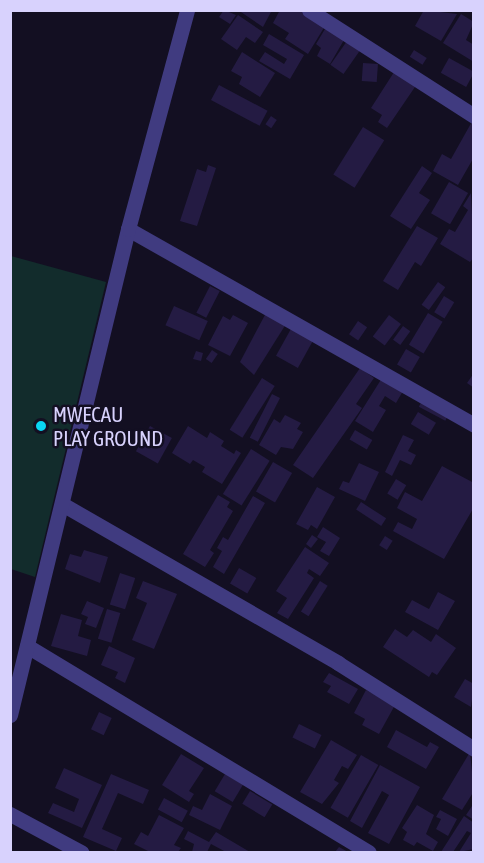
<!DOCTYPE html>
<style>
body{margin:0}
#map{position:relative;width:484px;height:863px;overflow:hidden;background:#130f22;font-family:"Asap Condensed",sans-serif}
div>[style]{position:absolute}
.green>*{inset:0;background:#122c2c}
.building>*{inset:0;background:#241b43;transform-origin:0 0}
.street>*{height:15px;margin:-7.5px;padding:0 7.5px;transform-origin:7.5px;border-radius:7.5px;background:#403b80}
.dots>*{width:16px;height:16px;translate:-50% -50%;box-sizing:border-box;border:3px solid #130f22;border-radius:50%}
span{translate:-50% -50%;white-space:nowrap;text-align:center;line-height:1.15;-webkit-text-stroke:5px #130f22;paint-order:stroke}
.poi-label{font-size:21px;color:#d8d2fd}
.left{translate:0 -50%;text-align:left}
.frame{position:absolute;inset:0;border:12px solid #d8d2fd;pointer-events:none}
</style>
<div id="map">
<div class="green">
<div style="clip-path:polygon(11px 256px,106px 282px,35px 577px,11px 569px)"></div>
</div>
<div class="building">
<div style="clip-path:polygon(224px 10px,236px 15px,230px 24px,219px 17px)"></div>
<div style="clip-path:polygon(238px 10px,272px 10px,263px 27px)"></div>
<div style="clip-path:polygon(280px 10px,299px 10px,325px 26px,308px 54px,285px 39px,289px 33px,273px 23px)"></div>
<div style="clip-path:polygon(424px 10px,457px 14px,441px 41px,415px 26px)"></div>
<div style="clip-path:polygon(461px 14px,474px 22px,466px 40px,474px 45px,474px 62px,443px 43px)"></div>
<div style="clip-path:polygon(238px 15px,263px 32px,255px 43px,246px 37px,237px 50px,221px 39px)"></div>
<div style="clip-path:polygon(325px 29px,344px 40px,330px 64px,317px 56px,321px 48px,316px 44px)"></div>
<div style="clip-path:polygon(269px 34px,304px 55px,290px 79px,259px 61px,265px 52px,284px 64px,287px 59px,263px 45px)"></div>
<div style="left:347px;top:41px;width:16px;height:29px;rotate:35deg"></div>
<div style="left:414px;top:50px;width:15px;height:8px;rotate:32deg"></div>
<div style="clip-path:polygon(242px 52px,275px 73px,260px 97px,239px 84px,242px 77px,231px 71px)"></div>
<div style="left:449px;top:58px;width:29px;height:17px;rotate:29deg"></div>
<div style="left:363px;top:63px;width:15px;height:18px;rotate:4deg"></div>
<div style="clip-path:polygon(396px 69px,417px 84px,387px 128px,378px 122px,382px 115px,371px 108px)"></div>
<div style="left:219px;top:85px;width:55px;height:17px;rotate:28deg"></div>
<div style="left:271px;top:116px;width:7px;height:10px;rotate:34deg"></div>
<div style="clip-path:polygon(474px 118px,474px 157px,458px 185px,433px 171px,442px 154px,451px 159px)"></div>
<div style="left:363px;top:127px;width:25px;height:56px;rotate:32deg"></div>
<div style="clip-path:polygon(208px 165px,216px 168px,197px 226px,180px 221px,197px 169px,206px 172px)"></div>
<div style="clip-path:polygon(422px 166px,432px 173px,419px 193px,430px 200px,411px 229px,390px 216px)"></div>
<div style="left:449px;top:182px;width:22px;height:36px;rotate:30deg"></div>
<div style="clip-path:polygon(471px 193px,474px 257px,470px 262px,440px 244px,449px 229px,455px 232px,468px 210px,463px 206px)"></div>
<div style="clip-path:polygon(417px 226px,438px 238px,421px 266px,415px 262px,398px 290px,383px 281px)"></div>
<div style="left:438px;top:282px;width:9px;height:28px;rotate:36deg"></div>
<div style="left:210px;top:286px;width:11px;height:30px;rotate:27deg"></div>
<div style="left:444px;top:296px;width:12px;height:19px;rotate:31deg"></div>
<div style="left:174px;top:306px;width:37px;height:21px;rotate:24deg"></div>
<div style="clip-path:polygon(266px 313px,286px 324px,254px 375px,240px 362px)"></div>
<div style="left:428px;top:313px;width:17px;height:37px;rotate:31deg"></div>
<div style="clip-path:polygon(233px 315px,248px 323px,230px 356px,208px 345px,223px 316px,230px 320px)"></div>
<div style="left:389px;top:315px;width:15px;height:27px;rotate:37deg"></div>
<div style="left:358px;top:321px;width:11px;height:16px;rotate:34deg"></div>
<div style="left:403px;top:326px;width:9px;height:17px;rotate:36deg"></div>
<div style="left:292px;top:327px;width:25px;height:33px;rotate:29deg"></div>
<div style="left:406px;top:349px;width:16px;height:18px;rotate:30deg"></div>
<div style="left:212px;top:350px;width:7px;height:11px;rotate:34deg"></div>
<div style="clip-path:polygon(196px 351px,203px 353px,201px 361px,193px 359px)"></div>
<div style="clip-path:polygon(360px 368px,374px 378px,356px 404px,362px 408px,313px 478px,293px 465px)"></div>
<div style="clip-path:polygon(474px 373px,474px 388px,467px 383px)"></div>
<div style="left:262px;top:378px;width:15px;height:61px;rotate:32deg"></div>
<div style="clip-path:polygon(382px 378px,403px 391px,396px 403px,385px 396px,379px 406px,386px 410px,373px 432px,355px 421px)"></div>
<div style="left:272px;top:394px;width:9px;height:49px;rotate:27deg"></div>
<div style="left:424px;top:397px;width:30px;height:11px;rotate:28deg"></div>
<div style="left:418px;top:412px;width:21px;height:14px;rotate:31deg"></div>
<div style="clip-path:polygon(285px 415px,301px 423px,297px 429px,303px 432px,293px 449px,281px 447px,276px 455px,259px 445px,274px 419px,280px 423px)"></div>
<div style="left:150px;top:426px;width:25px;height:29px;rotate:29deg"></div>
<div style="clip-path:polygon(188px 426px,207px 438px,210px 432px,224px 441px,221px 446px,234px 454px,236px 450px,241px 453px,222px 484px,202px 472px,205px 467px,193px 460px,190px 464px,172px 453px)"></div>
<div style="left:355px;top:430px;width:20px;height:11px;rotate:30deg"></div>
<div style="clip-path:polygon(403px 435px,414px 440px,408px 451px,416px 455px,411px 465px,400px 460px,392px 476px,385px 472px)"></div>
<div style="left:251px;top:449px;width:22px;height:53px;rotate:32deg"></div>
<div style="left:273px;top:462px;width:22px;height:34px;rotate:30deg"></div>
<div style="clip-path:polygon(359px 463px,379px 472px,365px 501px,339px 489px,343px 481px,349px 483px)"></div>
<div style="clip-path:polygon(442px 466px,474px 483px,474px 507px,444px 559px,393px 531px,398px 522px,412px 529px,417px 519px,397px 508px,405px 492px,422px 501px)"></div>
<div style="left:396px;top:479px;width:12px;height:17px;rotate:31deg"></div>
<div style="clip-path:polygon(317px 487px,335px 497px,317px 529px,311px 525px,308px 530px,296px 524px)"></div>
<div style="clip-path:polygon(218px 495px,230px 502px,227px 507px,233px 511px,210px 550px,214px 553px,205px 567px,183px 554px)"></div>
<div style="clip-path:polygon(253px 496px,265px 503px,224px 574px,213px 567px,222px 551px,217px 548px,223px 537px,228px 540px)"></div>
<div style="left:361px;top:502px;width:30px;height:9px;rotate:33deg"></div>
<div style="clip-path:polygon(323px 527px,340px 538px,329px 556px,320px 551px,326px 542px,317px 537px)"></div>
<div style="clip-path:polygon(312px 535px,318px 539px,311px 548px,306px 544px)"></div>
<div style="left:385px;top:536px;width:9px;height:11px;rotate:32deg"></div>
<div style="clip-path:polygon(305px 547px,329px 563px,320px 576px,309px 569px,307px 573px,314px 578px,288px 619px,277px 613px,287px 598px,276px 591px)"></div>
<div style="clip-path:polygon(84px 550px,108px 557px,100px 583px,65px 569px,70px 554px,81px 557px)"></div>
<div style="left:239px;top:568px;width:20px;height:18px;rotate:30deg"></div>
<div style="left:120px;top:573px;width:16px;height:33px;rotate:18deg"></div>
<div style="clip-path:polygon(143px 581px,177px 594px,154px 649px,132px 640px,147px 603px,136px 598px)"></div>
<div style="left:320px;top:581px;width:9px;height:36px;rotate:32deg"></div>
<div style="clip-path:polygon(438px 592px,455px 601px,438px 630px,405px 612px,412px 600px,429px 609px)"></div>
<div style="clip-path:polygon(87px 601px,104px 608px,96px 628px,85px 624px,88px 617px,81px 614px)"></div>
<div style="left:107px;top:609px;width:14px;height:31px;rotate:17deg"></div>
<div style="clip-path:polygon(61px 614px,82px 620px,78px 636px,91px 640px,87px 656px,51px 646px)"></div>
<div style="clip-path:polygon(395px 629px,407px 637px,413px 630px,431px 642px,436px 634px,456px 648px,437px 675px,432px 672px,429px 677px,383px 647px)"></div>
<div style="clip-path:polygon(109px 646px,135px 658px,125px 683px,115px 678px,118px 672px,101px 665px)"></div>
<div style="clip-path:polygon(329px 673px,358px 689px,349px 704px,327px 692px,331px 686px,323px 682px)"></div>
<div style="clip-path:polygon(465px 679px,474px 684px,471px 707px,454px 697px)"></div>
<div style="clip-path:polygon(366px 690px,395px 705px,379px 734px,362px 725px,365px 719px,354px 713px)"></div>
<div style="left:99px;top:712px;width:14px;height:19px;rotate:25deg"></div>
<div style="left:299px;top:724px;width:25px;height:15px;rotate:26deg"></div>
<div style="clip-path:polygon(396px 730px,427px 747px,430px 742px,439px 747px,426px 769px,387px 747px)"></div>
<div style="clip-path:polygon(331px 740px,357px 755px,348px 769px,342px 766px,334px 780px,339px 783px,322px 804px,300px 792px)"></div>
<div style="clip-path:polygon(470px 752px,474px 791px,462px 810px,442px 799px)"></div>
<div style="clip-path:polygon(181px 754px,204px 768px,189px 791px,194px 794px,189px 802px,162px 785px)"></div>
<div style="left:361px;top:755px;width:20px;height:61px;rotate:30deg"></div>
<div style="clip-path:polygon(380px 765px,420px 787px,389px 844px,368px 833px,389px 795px,382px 791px,362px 828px,350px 821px)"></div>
<div style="clip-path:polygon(64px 768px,102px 785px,82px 828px,48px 813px,53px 803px,74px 812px,79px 799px,55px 788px)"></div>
<div style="clip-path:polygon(111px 774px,149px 790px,143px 804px,118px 793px,102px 829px,122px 838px,116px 851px,83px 837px)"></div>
<div style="left:225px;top:774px;width:21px;height:20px;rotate:31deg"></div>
<div style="left:250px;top:791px;width:26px;height:15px;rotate:31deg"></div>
<div style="clip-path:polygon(210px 794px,232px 806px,220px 830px,189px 815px,193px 806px,202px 810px)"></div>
<div style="left:164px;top:798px;width:27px;height:13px;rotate:28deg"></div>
<div style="clip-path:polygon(474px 803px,474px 820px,466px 815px)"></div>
<div style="clip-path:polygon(417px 805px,434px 815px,426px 834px,438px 842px,433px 851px,417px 842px,414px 846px,403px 840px,407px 832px,402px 828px)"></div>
<div style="clip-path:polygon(440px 810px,457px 819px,448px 836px,436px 829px,441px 819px,436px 817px)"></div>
<div style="clip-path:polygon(159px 815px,184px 828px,174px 845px,181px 848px,178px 852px,150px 852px,134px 844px,141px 832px,148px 836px)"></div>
<div style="clip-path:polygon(464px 816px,474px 823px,474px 849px,459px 852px,471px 833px,467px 831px,453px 852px,441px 852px)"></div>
<div style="clip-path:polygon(188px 831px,209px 842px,216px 832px,250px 852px,226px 852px,211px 844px,207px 852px,192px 852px,194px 844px,184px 839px)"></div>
<div style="clip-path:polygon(339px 847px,348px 852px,335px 852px)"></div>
</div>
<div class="street">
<div style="left:309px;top:10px;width:196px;rotate:32.7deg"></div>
<div style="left:128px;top:229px;width:398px;rotate:29.5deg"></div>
<div style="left:62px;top:504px;width:319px;rotate:29.9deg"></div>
<div style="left:338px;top:663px;width:161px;rotate:32.3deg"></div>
<div style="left:27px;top:646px;width:399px;rotate:31.1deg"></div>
<div style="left:10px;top:715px;width:500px;rotate:-76.35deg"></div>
<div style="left:128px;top:229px;width:227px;rotate:-74.9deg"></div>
<div style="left:10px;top:814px;width:81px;rotate:28.2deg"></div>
</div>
<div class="dots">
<div style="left:41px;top:426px;background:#09d5f2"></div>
</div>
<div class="poi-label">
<span class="left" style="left:53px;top:426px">MWECAU<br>PLAY GROUND</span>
</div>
<div class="frame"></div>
</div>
